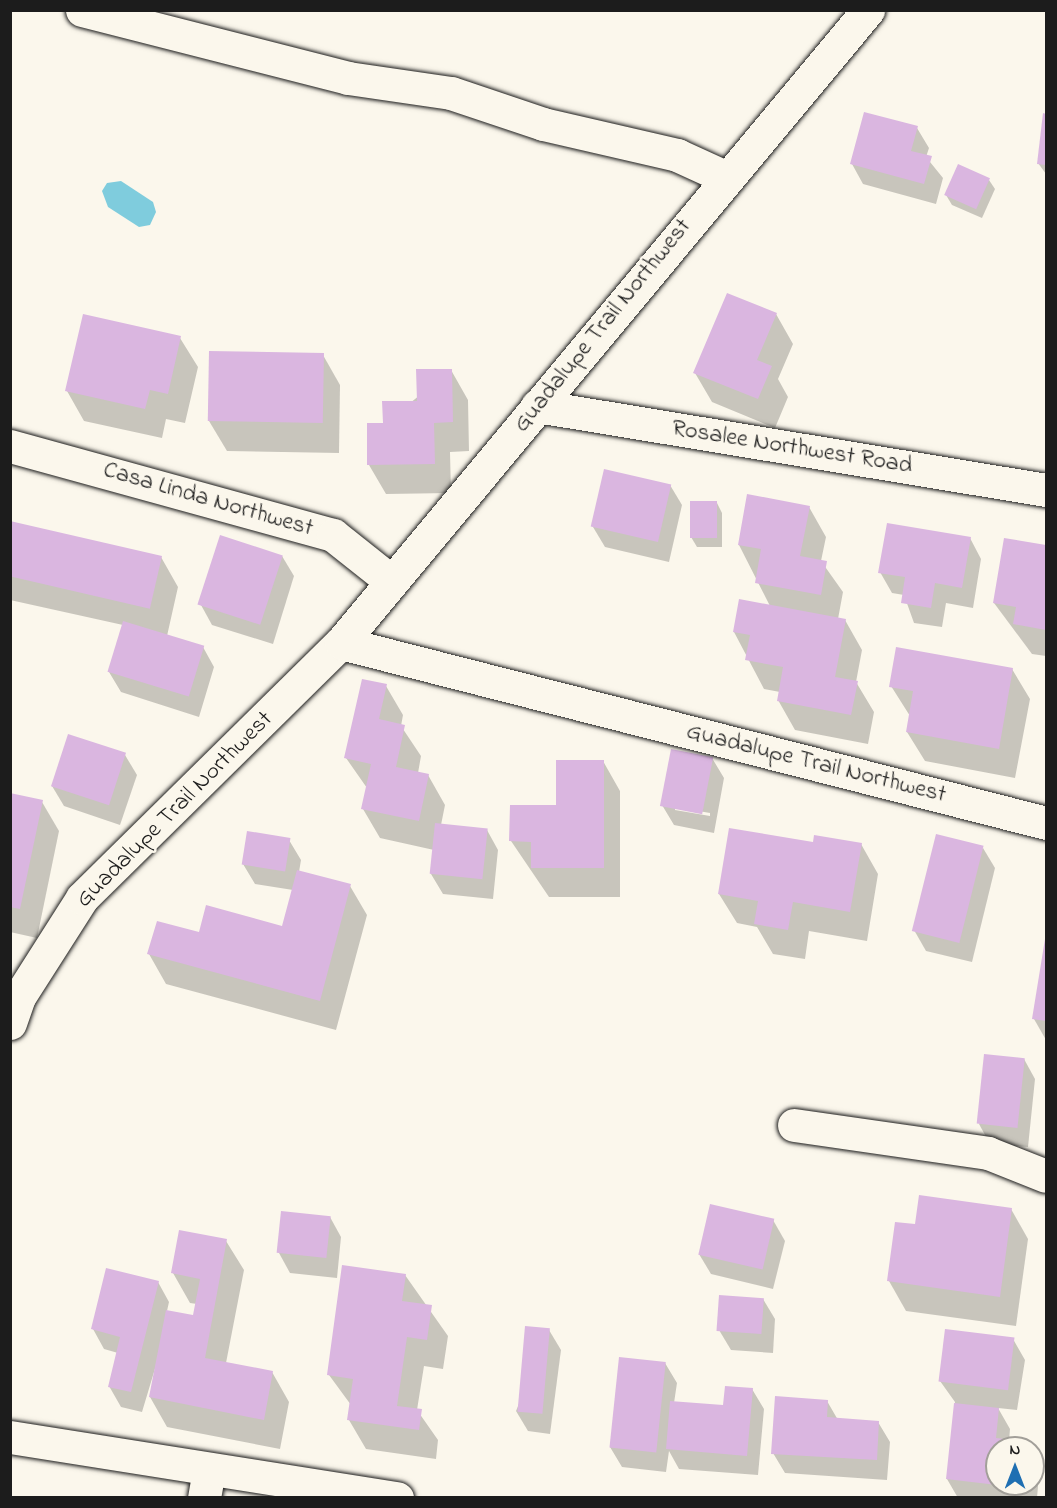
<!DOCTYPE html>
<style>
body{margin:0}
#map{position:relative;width:1057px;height:1508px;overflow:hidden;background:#fbf7ec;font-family:"Indie Flower",sans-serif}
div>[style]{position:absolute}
.water>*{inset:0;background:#7fccdd}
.shadow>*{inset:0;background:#0003}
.building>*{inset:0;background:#dab6e0;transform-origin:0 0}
.roads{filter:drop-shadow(0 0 2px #1c1c1c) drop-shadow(0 0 2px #1c1c1c)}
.minor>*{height:33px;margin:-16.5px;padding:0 16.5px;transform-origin:16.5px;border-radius:16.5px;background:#fbf7ec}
.major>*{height:33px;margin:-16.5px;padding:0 16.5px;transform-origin:16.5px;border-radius:16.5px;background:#fbf7ec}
span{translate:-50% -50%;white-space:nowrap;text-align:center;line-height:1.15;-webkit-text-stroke:5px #fbf7ec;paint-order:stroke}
.street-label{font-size:24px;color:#1c1c1c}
.frame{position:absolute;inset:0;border:12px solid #1c1c1c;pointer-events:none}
.north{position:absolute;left:985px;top:1436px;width:60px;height:60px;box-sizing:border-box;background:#fbf7ec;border:2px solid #a29f99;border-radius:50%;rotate:0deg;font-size:16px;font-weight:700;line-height:24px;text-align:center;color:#1c1c1c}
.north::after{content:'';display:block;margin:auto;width:21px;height:27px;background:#1f6fb2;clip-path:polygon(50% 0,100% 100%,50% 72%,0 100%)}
</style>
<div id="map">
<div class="water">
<div style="clip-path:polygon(121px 181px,153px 202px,156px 212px,150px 225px,139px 227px,108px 207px,102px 191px,107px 183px)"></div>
</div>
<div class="shadow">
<div style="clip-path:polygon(1044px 115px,1046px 115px,1046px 174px,1038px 163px)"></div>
<div style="clip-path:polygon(917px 128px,929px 148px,926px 157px,943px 178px,936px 204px,863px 184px,852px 164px)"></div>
<div style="clip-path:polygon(989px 180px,995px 189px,982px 218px,952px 205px,946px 195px)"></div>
<div style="clip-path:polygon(776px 314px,793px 344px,778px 379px,788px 397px,775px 428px,712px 402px,695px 373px)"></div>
<div style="clip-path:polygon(180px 338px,198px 367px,185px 423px,166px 419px,162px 438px,84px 421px,67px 391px)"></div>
<div style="clip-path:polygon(211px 352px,323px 355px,340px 385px,339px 453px,227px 451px,209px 421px)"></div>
<div style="clip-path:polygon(451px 370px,468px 400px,469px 451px,450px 452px,451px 493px,386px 494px,369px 465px,384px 424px)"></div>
<div style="clip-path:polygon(670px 485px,682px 505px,669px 562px,605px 547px,593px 527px)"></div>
<div style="clip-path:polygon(717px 503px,722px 513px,722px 547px,697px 547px,691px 537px)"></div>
<div style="clip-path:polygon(809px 507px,826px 537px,821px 561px,843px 592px,838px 619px,845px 620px,862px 650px,856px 682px,874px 712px,868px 744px,795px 730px,778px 700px,780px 692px,764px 689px,734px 632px,770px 606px,739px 545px)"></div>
<div style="clip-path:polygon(10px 523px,161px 557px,178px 587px,167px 636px,203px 647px,214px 667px,199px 717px,121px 692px,109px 672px,123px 625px,10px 600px)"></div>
<div style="clip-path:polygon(970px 538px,981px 559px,973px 608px,946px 603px,942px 627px,914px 623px,904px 595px,892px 593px,880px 572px)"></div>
<div style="clip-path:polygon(1005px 540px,1046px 547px,1046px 656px,1032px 654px,994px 603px)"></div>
<div style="clip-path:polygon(282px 556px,294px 576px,273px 644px,212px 625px,201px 605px)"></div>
<div style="clip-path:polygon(1012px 669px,1030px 699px,1015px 778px,925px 761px,907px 732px,910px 716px,891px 686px)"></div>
<div style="clip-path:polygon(386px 686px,403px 715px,401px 726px,421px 756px,418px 773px,428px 775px,445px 805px,441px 825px,487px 830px,498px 850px,493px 899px,443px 894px,431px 874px,434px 850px,380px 838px,363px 809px,367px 788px,346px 758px)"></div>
<div style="clip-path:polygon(125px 755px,137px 775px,120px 825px,64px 806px,52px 786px)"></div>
<div style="clip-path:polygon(evenodd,712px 758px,724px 778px,714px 833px,674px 825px,662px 805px,712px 758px,675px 807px,710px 813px,710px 816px,675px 810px,675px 807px)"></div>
<div style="clip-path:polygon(603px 761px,620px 791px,620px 897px,549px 897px,511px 841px,558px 806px)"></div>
<div style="clip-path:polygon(10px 795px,42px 802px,59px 831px,37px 938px,10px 932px)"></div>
<div style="clip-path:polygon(289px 840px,301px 860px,299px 872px,350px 886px,367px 915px,336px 1030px,166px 984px,149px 954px,200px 934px,283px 927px,293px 890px,255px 884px,243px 864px)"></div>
<div style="clip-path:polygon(815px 844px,861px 844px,878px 874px,867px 941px,809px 931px,805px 959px,773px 954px,757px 927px,737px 923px,719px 894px)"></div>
<div style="clip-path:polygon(983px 848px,995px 868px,972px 962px,926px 951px,914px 930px)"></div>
<div style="clip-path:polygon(1046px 941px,1046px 1040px,1034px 1019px)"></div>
<div style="clip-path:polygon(1024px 1059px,1035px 1079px,1028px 1147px,990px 1144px,979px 1124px)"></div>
<div style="clip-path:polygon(1011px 1209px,1028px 1239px,1016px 1326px,906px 1311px,889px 1281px,916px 1226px)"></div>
<div style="clip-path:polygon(330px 1217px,341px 1237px,337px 1278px,290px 1273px,279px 1253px)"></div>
<div style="clip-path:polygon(773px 1220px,785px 1241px,773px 1289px,711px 1274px,699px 1254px)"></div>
<div style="clip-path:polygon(226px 1241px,244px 1270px,226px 1363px,272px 1372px,289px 1402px,280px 1449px,167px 1427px,150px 1397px,157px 1362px,142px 1412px,121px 1407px,109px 1386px,118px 1353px,104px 1349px,93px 1329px,158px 1282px,169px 1302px,167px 1311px,195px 1317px,197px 1304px,190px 1303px,173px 1273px)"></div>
<div style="clip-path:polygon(405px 1275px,448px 1336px,443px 1369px,424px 1366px,417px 1410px,438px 1440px,436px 1459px,366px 1449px,349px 1420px,351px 1405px,329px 1375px)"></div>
<div style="clip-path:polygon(763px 1299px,775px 1319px,773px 1353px,731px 1350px,719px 1330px)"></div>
<div style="clip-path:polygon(549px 1330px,561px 1350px,550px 1434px,528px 1431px,516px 1411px)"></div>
<div style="clip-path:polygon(1013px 1339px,1025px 1360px,1017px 1410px,998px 1408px,1010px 1429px,1009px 1441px,1032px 1448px,997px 1448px,997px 1484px,1033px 1484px,1033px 1450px,1040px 1463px,1037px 1498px,958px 1498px,947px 1479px,955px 1402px,940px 1381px)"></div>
<div style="clip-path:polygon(665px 1363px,677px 1383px,674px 1403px,725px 1407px,752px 1389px,764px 1409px,758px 1475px,679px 1469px,669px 1451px,666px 1472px,622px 1467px,610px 1447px)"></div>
<div style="clip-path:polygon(827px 1401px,838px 1420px,878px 1422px,890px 1442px,887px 1480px,785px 1473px,773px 1453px)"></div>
</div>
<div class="building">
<div style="clip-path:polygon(864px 112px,918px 126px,911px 151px,932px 156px,924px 184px,850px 164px)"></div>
<div style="clip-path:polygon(1043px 113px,1046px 114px,1046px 165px,1037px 164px)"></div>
<div style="left:958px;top:164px;width:35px;height:34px;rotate:24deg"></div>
<div style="clip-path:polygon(727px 293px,777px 313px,757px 360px,772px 366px,758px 399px,693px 373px)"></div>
<div style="clip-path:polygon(83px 314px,181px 336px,168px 394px,150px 390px,145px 409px,65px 391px)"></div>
<div style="left:209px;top:351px;width:115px;height:70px;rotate:1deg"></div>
<div style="clip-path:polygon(416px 369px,452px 369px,453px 422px,434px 423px,435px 464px,367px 465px,367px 423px,383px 423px,382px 401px,417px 401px)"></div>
<div style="left:604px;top:469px;width:69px;height:59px;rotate:13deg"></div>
<div style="clip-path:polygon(747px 494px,810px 506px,800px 556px,827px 561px,821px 595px,755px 583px,761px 549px,738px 545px)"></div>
<div style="left:690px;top:501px;width:27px;height:37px"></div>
<div style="left:10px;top:521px;width:156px;height:54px;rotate:13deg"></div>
<div style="clip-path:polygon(887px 523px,971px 537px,962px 588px,935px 583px,931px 608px,901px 603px,905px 577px,878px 573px)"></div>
<div style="left:220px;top:535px;width:66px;height:73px;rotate:18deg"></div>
<div style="clip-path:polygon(1004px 538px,1046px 545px,1046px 630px,1013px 624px,1016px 607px,993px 603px)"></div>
<div style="clip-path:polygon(739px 599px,846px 619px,835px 677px,858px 681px,851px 715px,777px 701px,783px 667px,745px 660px,750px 635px,733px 632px)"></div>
<div style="left:123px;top:621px;width:85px;height:53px;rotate:17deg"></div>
<div style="clip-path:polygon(896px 647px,1013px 668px,999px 749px,906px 732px,913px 691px,889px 687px)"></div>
<div style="clip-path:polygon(362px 679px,387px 684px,379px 719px,405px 725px,396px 767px,429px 774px,419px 821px,361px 809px,371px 764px,344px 758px)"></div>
<div style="left:68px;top:734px;width:61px;height:55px;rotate:18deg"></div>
<div style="left:671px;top:749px;width:43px;height:58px;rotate:11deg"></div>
<div style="clip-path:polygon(556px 760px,604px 760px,604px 868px,531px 868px,531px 842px,509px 841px,510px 805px,556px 805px)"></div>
<div style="clip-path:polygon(10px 793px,43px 800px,20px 909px,10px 907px)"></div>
<div style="left:435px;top:823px;width:53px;height:51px;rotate:6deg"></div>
<div style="clip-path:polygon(729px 828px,813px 842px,814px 835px,862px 843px,850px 912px,793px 902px,788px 930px,754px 924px,758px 901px,718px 894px)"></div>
<div style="left:247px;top:831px;width:44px;height:34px;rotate:9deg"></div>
<div style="left:936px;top:834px;width:49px;height:100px;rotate:14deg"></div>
<div style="clip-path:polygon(297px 870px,351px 884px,320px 1001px,147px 954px,157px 921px,199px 932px,206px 905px,282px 926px)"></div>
<div style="clip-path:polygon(1045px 939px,1046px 939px,1046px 1021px,1032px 1019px)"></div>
<div style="left:984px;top:1054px;width:41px;height:70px;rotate:6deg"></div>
<div style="clip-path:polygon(919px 1195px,1012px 1208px,1000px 1297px,887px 1281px,895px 1222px,915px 1224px)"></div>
<div style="left:710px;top:1204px;width:66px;height:52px;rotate:13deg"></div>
<div style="left:281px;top:1211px;width:50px;height:42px;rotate:6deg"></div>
<div style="clip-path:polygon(179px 1230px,227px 1239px,205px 1358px,273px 1371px,264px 1420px,149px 1397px,166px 1310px,193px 1315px,200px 1279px,171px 1273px)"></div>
<div style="clip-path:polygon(342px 1265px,406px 1274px,402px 1301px,432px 1305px,427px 1340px,407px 1337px,397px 1406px,422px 1409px,419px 1430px,347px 1420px,353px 1379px,327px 1375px)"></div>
<div style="clip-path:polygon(106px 1268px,159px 1281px,131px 1392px,108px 1387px,120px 1337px,91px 1329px)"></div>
<div style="left:719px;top:1295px;width:45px;height:36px;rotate:4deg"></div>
<div style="left:525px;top:1326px;width:25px;height:86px;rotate:5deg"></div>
<div style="left:945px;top:1329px;width:70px;height:53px;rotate:7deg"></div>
<div style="left:619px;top:1357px;width:47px;height:91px;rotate:6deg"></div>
<div style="clip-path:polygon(725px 1386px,753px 1388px,747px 1456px,666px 1449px,670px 1401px,723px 1405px)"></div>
<div style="clip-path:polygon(775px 1396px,828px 1400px,827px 1417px,879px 1421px,877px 1460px,771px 1454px)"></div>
<div style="clip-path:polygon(954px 1403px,999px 1408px,996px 1438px,1030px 1442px,1029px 1448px,997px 1448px,997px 1485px,946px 1479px)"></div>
</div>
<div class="roads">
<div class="minor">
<div style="left:82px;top:10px;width:275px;rotate:14.3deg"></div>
<div style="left:348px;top:78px;width:104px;rotate:8.3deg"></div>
<div style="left:451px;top:93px;width:97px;rotate:18.6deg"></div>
<div style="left:543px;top:124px;width:138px;rotate:13deg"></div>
<div style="left:677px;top:155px;width:53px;rotate:24.6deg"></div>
<div style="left:537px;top:406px;width:516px;rotate:9.37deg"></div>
<div style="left:10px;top:446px;width:335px;rotate:15.4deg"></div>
<div style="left:333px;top:535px;width:75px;rotate:38.5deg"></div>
<div style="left:341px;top:643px;width:728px;rotate:14.32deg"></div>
<div style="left:10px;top:1023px;width:28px;rotate:-71deg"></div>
<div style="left:19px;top:997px;width:117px;rotate:-57.5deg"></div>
<div style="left:82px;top:898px;width:363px;rotate:-44.6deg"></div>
<div style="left:341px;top:643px;width:824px;rotate:-50.22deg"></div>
<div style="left:794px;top:1125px;width:196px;rotate:8.2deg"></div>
<div style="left:988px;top:1153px;width:62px;rotate:21.6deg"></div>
<div style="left:204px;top:1498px;width:27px;rotate:-80deg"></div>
</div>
<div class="major">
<div style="left:10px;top:1437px;width:392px;rotate:9deg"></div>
</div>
</div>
<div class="street-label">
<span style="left:603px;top:326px;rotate:-51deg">Guadalupe Trail Northwest</span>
<span style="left:792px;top:448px;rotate:9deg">Rosalee Northwest Road</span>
<span style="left:208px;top:500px;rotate:16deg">Casa Linda Northwest</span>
<span style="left:816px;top:764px;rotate:14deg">Guadalupe Trail Northwest</span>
<span style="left:175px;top:810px;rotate:-45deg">Guadalupe Trail Northwest</span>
</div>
<div class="frame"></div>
<div class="north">N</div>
</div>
